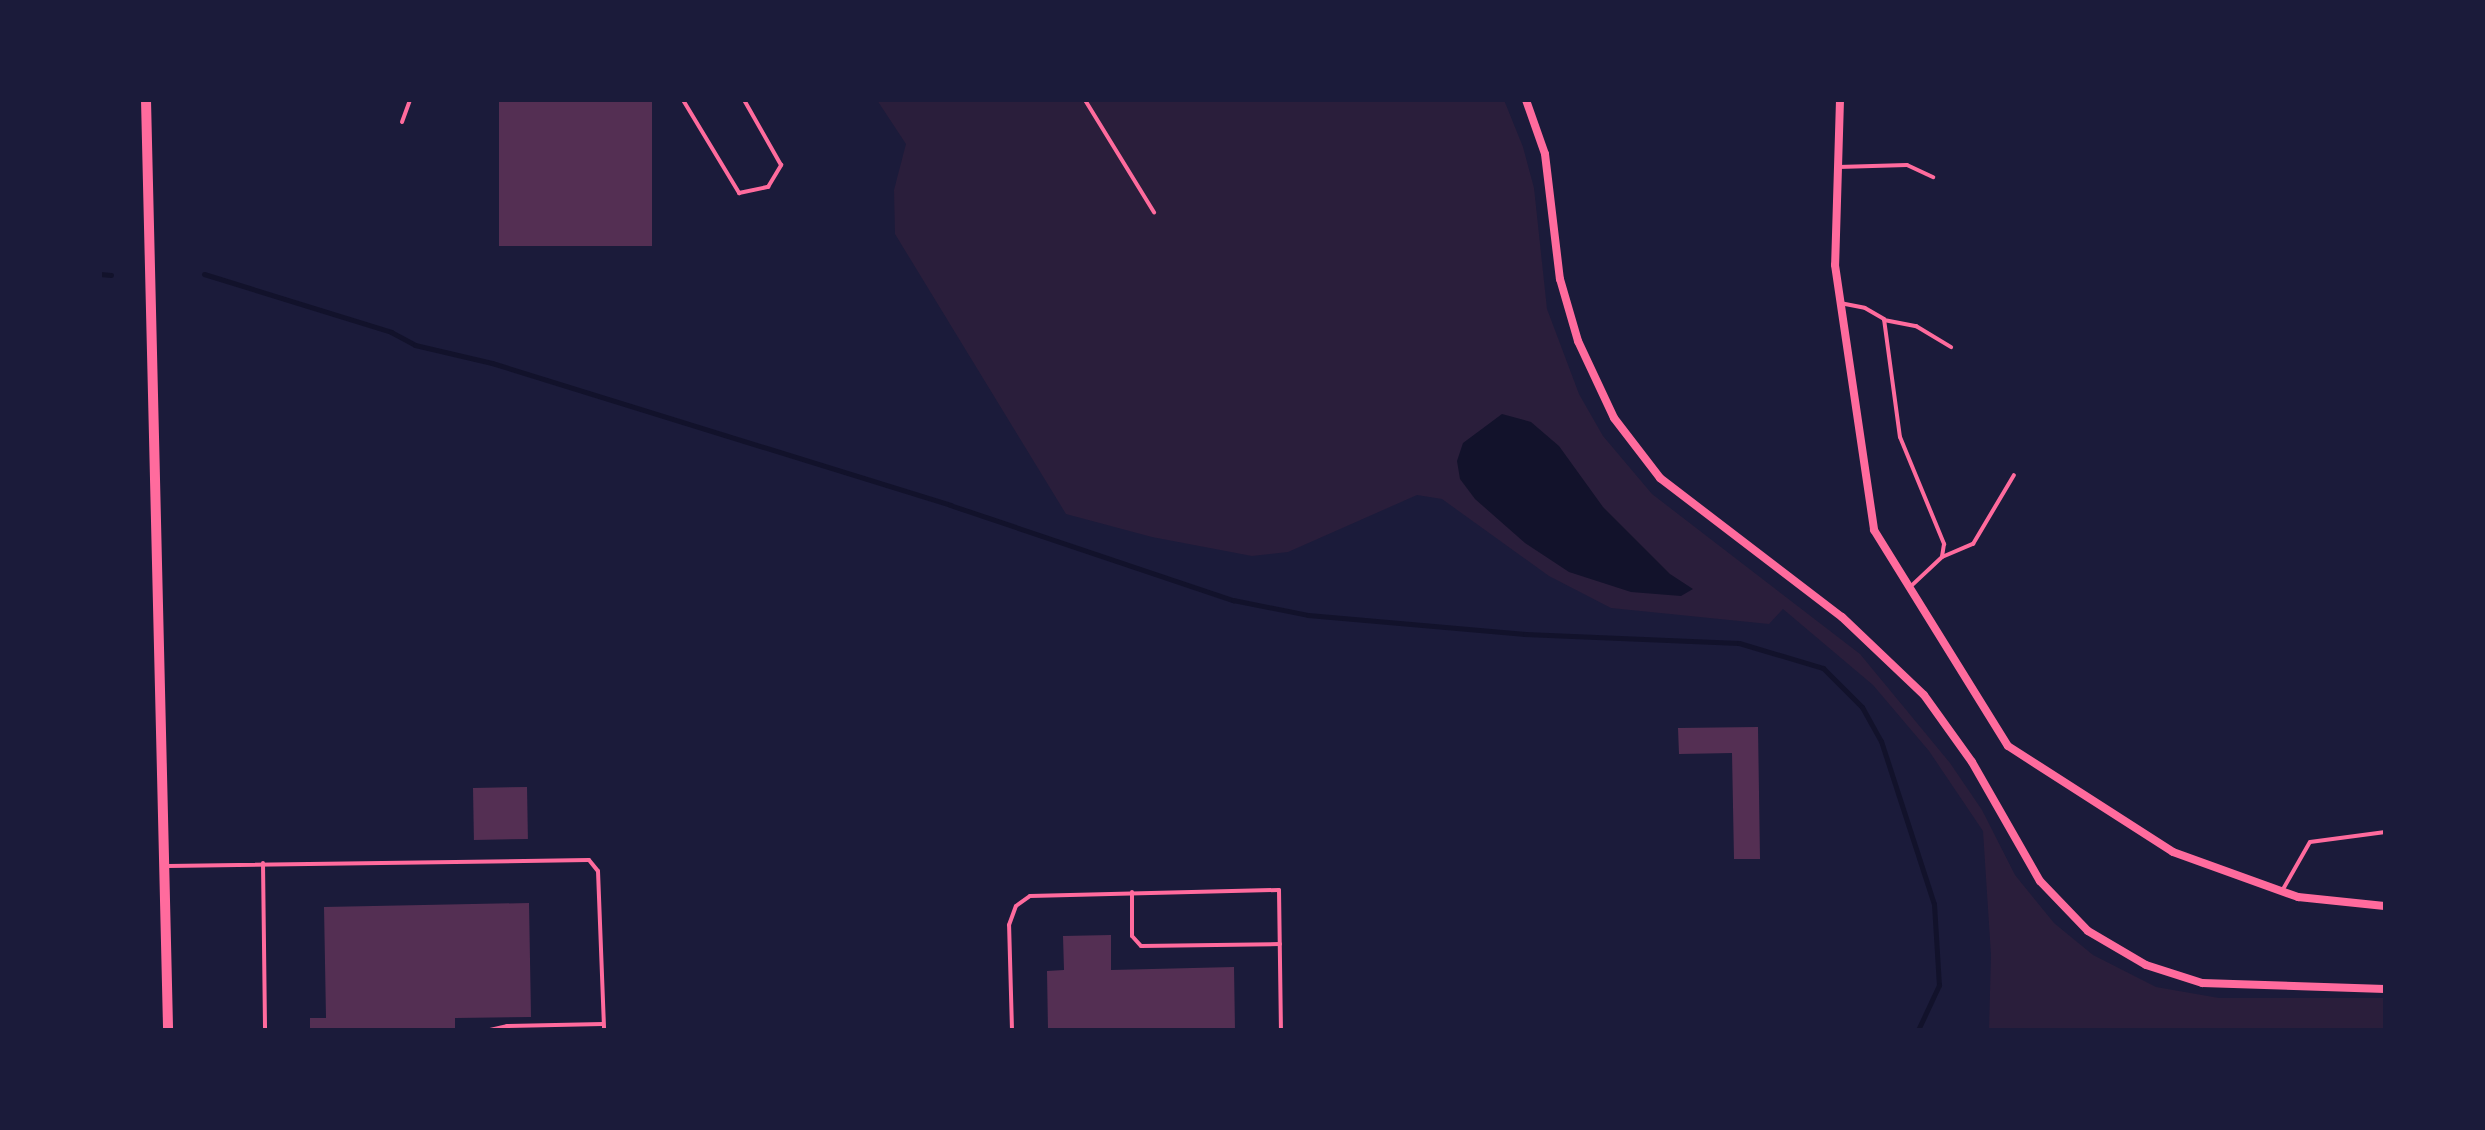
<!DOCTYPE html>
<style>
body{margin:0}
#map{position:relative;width:2485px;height:1130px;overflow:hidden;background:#1b1b3a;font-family:Inter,sans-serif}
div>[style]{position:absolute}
.green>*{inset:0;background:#2a1e3b}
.water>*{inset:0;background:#12122b}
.stream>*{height:5px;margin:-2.5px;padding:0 2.5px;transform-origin:2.5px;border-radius:2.5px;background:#12122b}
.building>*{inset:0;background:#542f53;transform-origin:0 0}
.path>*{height:4px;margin:-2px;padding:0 2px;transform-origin:2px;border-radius:2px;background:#ff6b9d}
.service>*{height:4px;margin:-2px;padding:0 2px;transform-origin:2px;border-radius:2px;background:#ff6b9d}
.minor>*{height:8px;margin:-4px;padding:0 4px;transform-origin:4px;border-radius:4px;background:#ff6b9d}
.tertiary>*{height:10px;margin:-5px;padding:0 5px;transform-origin:5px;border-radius:5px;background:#ff6b9d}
span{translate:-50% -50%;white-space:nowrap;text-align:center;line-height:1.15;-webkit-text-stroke:9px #1b1b3a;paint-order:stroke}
.frame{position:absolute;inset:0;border:102px solid #1b1b3a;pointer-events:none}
</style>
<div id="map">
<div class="green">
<div style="clip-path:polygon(877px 100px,1504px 100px,1523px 147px,1534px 188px,1547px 309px,1579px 394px,1603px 436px,1652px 494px,1860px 654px,1950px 763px,1982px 810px,2015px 875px,2054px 923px,2093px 955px,2156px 987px,2219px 998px,2385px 998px,2385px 1030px,1989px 1030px,1991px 955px,1983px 831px,1929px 751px,1873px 685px,1783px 609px,1769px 624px,1611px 608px,1549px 576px,1442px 499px,1417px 495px,1288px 552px,1252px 556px,1152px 537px,1066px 514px,895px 234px,894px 190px,906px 144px)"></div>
</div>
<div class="water">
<div style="clip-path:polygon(1502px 414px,1531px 422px,1559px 446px,1603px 507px,1670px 574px,1693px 589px,1681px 596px,1631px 592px,1569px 572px,1525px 543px,1475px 499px,1460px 479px,1457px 461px,1463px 443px)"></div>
</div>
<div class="stream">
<div style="left:100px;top:274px;width:11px;rotate:5deg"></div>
<div style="left:204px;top:274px;width:196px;rotate:17.2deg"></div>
<div style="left:391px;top:332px;width:27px;rotate:28deg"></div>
<div style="left:415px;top:345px;width:79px;rotate:13.2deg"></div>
<div style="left:492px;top:363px;width:480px;rotate:17.2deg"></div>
<div style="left:950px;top:505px;width:299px;rotate:18.6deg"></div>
<div style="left:1233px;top:600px;width:76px;rotate:11.3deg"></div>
<div style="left:1308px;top:615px;width:218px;rotate:5deg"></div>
<div style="left:1525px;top:634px;width:214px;rotate:2.4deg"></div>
<div style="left:1739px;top:643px;width:88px;rotate:16.6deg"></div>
<div style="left:1823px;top:668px;width:55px;rotate:45deg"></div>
<div style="left:1862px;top:707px;width:39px;rotate:61deg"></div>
<div style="left:1881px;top:741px;width:171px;rotate:72deg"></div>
<div style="left:1934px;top:904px;width:81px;rotate:86.5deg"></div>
<div style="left:1939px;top:985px;width:50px;rotate:115deg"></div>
</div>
<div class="building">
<div style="left:499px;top:100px;width:153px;height:146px"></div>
<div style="clip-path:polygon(1758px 727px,1760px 859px,1734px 859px,1732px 753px,1679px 754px,1678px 728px)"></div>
<div style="left:527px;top:787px;width:52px;height:54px;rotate:89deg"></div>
<div style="clip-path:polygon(529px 903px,531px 1017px,455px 1018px,455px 1030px,310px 1030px,310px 1018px,326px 1018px,324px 907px)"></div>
<div style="clip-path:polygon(1111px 935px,1111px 970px,1234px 967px,1235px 1030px,1048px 1030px,1047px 971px,1064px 970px,1063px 936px)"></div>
</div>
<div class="path">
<div style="left:1085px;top:100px;width:132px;rotate:58.4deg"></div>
<div style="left:402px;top:122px;width:23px;rotate:-70deg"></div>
</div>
<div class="service">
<div style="left:683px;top:100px;width:109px;rotate:58.9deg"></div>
<div style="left:739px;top:193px;width:30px;rotate:-12deg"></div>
<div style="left:768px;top:187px;width:26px;rotate:-59deg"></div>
<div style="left:781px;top:165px;width:75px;rotate:-119.6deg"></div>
<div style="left:1838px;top:167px;width:69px;rotate:-1.7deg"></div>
<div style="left:1907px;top:165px;width:29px;rotate:25deg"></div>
<div style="left:1840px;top:303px;width:25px;rotate:11deg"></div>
<div style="left:1865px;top:308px;width:22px;rotate:30deg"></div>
<div style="left:1884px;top:319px;width:119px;rotate:82.3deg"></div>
<div style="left:1900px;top:437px;width:116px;rotate:67.6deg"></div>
<div style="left:1944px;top:544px;width:13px;rotate:99deg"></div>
<div style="left:1942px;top:557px;width:44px;rotate:136.8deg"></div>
<div style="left:1884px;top:320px;width:33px;rotate:11deg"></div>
<div style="left:1916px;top:326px;width:41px;rotate:31deg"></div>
<div style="left:1942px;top:557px;width:34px;rotate:-23deg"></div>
<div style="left:1973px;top:544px;width:80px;rotate:-59.3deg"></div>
<div style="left:263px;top:863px;width:167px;rotate:89.3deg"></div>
<div style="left:168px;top:866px;width:421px;rotate:-0.8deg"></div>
<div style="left:589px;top:860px;width:14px;rotate:51deg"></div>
<div style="left:598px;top:871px;width:159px;rotate:87.8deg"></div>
<div style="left:2282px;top:891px;width:56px;rotate:-60.3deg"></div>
<div style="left:2310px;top:842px;width:76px;rotate:-7.6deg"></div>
<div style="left:1132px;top:892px;width:44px;rotate:90deg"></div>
<div style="left:1132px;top:936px;width:13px;rotate:48deg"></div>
<div style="left:1141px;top:946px;width:139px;rotate:-0.8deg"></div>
<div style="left:490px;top:1030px;width:17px;rotate:-13deg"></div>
<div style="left:507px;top:1026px;width:96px;rotate:-1.2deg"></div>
<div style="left:1012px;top:1030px;width:105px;rotate:-91.6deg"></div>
<div style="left:1009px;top:925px;width:20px;rotate:-70deg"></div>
<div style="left:1016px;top:906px;width:17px;rotate:-36deg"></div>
<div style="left:1030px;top:896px;width:249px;rotate:-1.4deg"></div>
<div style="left:1279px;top:890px;width:140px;rotate:89.2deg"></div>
</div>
<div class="minor">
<div style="left:1526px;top:100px;width:57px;rotate:70.6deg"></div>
<div style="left:1545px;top:154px;width:126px;rotate:83.2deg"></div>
<div style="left:1560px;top:279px;width:65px;rotate:73.8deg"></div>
<div style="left:1578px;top:341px;width:85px;rotate:64.9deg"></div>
<div style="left:1614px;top:418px;width:76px;rotate:52.5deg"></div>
<div style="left:1660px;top:478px;width:229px;rotate:37.4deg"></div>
<div style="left:1842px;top:617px;width:113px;rotate:43.6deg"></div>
<div style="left:1924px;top:695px;width:82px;rotate:54.4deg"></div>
<div style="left:1972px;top:762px;width:137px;rotate:60.3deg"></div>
<div style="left:2040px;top:881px;width:69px;rotate:46.2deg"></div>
<div style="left:2088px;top:931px;width:67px;rotate:30.4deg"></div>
<div style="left:2146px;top:965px;width:59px;rotate:17.8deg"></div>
<div style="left:2202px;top:983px;width:183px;rotate:1.9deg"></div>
<div style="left:1840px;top:100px;width:165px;rotate:91.7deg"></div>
<div style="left:1835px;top:265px;width:268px;rotate:81.6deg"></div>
<div style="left:1874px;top:530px;width:254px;rotate:58.2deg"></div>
<div style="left:2008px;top:746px;width:196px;rotate:32.7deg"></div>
<div style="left:2173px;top:852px;width:133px;rotate:19.8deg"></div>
<div style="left:2298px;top:897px;width:87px;rotate:5.9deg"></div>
</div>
<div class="tertiary">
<div style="left:146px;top:100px;width:930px;rotate:88.64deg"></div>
</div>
<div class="frame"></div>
</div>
